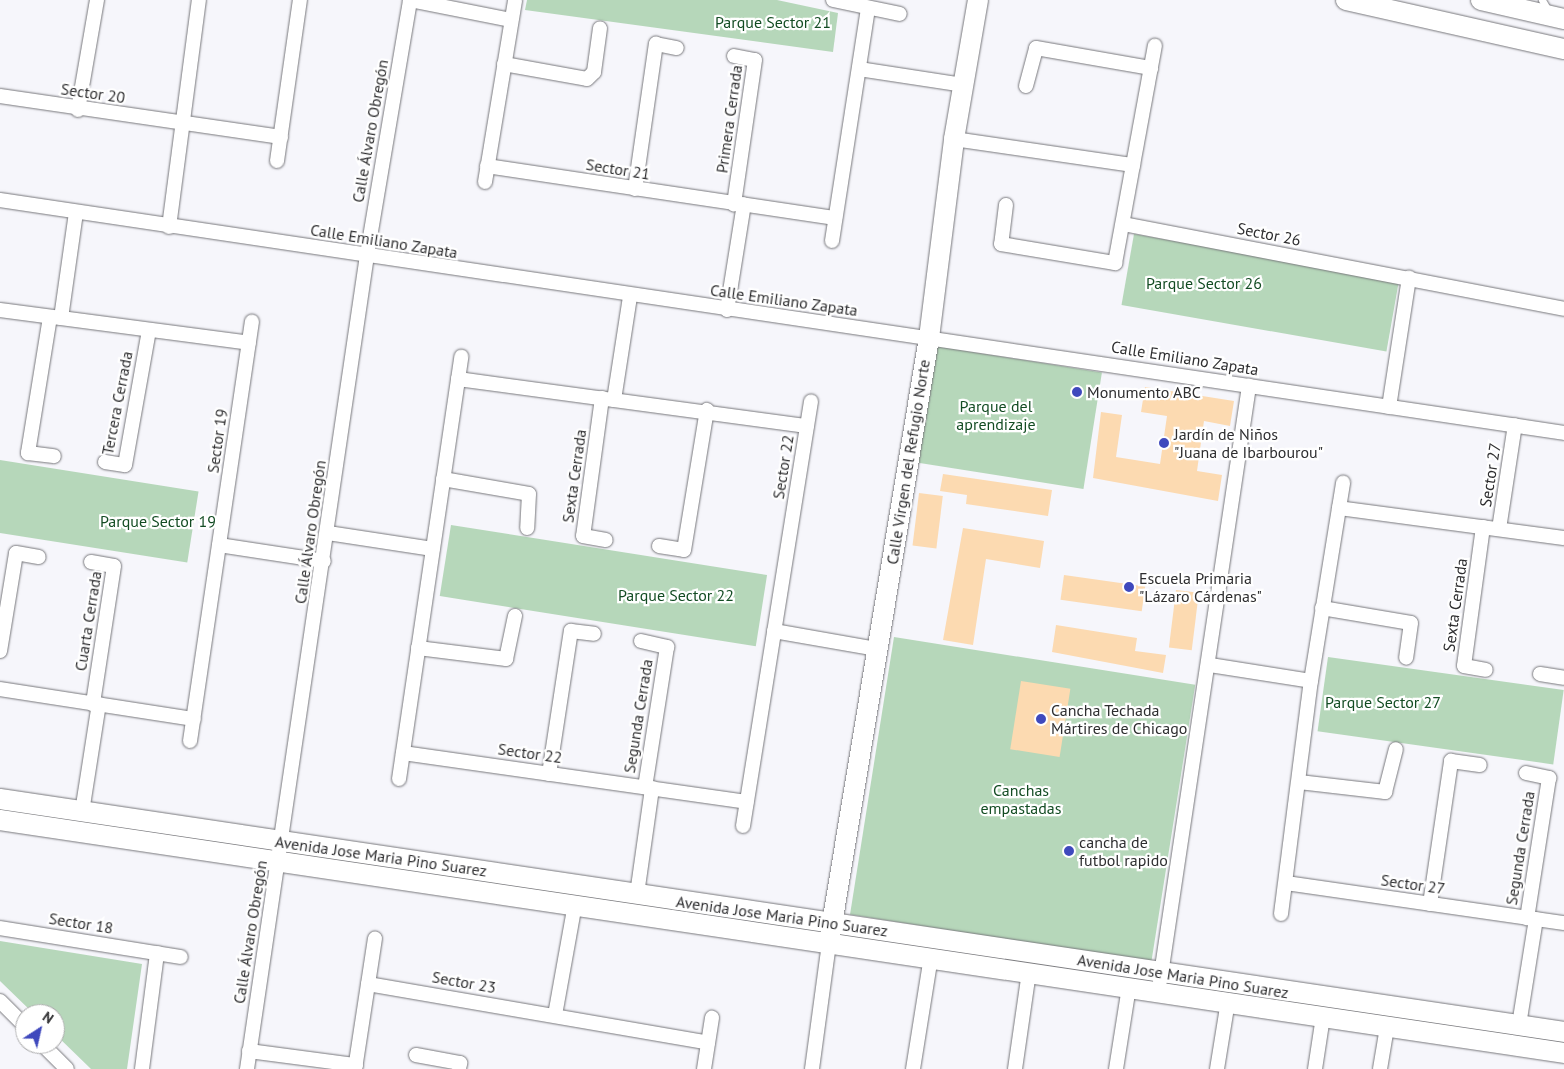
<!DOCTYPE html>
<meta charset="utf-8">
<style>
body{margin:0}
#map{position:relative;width:1564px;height:1069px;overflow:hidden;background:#f6f6fb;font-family:"PT Sans",sans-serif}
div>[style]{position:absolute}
.green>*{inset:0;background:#b6d7ba;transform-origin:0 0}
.building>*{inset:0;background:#fcdab1;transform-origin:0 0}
.roads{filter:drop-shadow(0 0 1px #77777b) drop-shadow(0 0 1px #77777b)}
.lane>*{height:7px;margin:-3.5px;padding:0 3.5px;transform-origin:3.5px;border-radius:3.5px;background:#fff}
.street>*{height:14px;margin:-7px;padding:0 7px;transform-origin:7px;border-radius:7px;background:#fff}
.secondary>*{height:20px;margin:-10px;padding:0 10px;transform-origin:10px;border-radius:10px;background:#fff}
.dots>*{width:14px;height:14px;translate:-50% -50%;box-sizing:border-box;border:2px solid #fff;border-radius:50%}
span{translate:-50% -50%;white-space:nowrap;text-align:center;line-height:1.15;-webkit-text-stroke:4.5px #fff;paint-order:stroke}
.park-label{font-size:16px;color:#134c23}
.street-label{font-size:16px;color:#2e2e30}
.poi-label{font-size:16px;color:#2e2e30}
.left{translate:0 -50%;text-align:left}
.north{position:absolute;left:15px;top:1004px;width:50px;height:50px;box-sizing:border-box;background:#fff;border:1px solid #ababac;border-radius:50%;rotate:35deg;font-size:14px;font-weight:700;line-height:20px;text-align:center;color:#2e2e30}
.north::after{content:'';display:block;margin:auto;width:18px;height:22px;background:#3f49bd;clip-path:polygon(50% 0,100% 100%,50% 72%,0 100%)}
</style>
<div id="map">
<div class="green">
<div style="clip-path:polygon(527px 0,777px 0,838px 13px,833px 52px,525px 10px)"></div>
<div style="left:1134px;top:234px;width:269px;height:72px;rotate:10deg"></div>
<div style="left:935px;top:346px;width:169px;height:118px;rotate:9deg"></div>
<div style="left:0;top:460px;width:201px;height:72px;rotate:9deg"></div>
<div style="left:451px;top:525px;width:320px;height:72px;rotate:9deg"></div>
<div style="left:894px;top:637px;width:305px;height:281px;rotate:9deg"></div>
<div style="left:1328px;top:657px;width:238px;height:75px;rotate:8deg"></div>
<div style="clip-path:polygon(0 941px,142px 964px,127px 1069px,91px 1069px,55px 1034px,55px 1014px,34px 1014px,0 981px)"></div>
</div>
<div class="building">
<div style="clip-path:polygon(1145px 387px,1234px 401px,1230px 426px,1204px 421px,1197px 471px,1222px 475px,1218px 501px,1093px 478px,1101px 412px,1122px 415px,1116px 457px,1160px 464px,1167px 416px,1141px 412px)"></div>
<div style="clip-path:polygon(943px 474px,1052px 490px,1048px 516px,966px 504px,967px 495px,940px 491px)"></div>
<div style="left:919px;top:493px;width:24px;height:53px;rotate:7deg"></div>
<div style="clip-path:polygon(963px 528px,1044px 541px,1040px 568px,986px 559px,973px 645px,943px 640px)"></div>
<div style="left:1064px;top:575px;width:82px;height:25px;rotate:8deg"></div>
<div style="left:1176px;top:590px;width:23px;height:58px;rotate:7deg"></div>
<div style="clip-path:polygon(1056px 625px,1137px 638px,1135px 651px,1166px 655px,1163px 673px,1052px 652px)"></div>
<div style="left:1021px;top:681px;width:50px;height:69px;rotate:9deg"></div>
</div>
<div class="roads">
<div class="lane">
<div style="left:1542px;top:0;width:14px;rotate:60deg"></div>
</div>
<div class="street">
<div style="left:410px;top:0;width:103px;rotate:11.2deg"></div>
<div style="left:833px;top:0;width:68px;rotate:11.8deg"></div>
<div style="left:734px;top:56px;width:21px;rotate:11deg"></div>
<div style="left:755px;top:60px;width:146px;rotate:98.3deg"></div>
<div style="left:504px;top:64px;width:84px;rotate:10.2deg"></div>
<div style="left:587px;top:79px;width:10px;rotate:-45deg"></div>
<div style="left:594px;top:72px;width:44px;rotate:-82.2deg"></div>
<div style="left:859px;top:69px;width:105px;rotate:8.7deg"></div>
<div style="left:1026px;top:86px;width:39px;rotate:-75deg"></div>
<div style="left:1036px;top:48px;width:117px;rotate:9.9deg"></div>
<div style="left:0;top:96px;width:284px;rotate:8.3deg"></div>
<div style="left:78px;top:110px;width:112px;rotate:-80.2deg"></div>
<div style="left:954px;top:139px;width:181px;rotate:8.3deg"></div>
<div style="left:277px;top:161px;width:163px;rotate:-81.9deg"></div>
<div style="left:487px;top:166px;width:352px;rotate:8.5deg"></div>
<div style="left:485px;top:182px;width:184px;rotate:-80.6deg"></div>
<div style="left:635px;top:189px;width:147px;rotate:-81.8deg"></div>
<div style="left:656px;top:44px;width:21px;rotate:11deg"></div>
<div style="left:0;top:200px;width:1581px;rotate:8.47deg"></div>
<div style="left:1006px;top:205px;width:39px;rotate:97deg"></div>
<div style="left:1001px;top:244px;width:116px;rotate:9.5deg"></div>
<div style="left:1115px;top:263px;width:221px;rotate:-79.6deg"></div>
<div style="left:1123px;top:224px;width:449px;rotate:10.9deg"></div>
<div style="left:169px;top:227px;width:229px;rotate:-82.5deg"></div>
<div style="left:832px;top:241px;width:236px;rotate:-81.2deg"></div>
<div style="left:0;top:310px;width:251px;rotate:7.5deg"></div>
<div style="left:727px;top:310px;width:107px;rotate:-80.9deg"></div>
<div style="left:50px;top:317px;width:138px;rotate:99.2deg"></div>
<div style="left:28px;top:453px;width:26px;rotate:7deg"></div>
<div style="left:61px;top:318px;width:107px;rotate:-81.9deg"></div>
<div style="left:458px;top:379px;width:352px;rotate:7.7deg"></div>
<div style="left:602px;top:398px;width:139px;rotate:97.8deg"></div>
<div style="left:583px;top:536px;width:23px;rotate:10deg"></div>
<div style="left:614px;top:400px;width:104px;rotate:-81.2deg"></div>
<div style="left:1389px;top:407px;width:131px;rotate:-81.2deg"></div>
<div style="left:105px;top:462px;width:20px;rotate:9deg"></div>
<div style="left:125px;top:465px;width:137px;rotate:-79.9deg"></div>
<div style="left:443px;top:479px;width:87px;rotate:9.9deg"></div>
<div style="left:529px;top:494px;width:34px;rotate:93deg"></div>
<div style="left:1339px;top:508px;width:227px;rotate:7.6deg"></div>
<div style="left:1483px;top:527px;width:140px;rotate:97.8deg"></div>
<div style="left:1464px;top:666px;width:22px;rotate:10deg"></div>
<div style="left:1499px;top:529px;width:105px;rotate:-81.3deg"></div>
<div style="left:328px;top:533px;width:106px;rotate:8.7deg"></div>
<div style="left:219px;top:545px;width:106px;rotate:8.7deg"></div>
<div style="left:659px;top:546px;width:25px;rotate:9deg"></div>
<div style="left:684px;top:550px;width:142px;rotate:-80.7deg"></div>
<div style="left:91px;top:562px;width:23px;rotate:10deg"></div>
<div style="left:114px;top:566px;width:140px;rotate:98.7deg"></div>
<div style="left:1322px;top:608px;width:90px;rotate:9.6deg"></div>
<div style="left:1411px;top:623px;width:35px;rotate:98deg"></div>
<div style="left:774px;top:631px;width:105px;rotate:9.9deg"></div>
<div style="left:641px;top:641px;width:27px;rotate:13deg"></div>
<div style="left:667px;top:647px;width:142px;rotate:98.9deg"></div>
<div style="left:418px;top:648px;width:89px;rotate:7.1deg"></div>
<div style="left:506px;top:659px;width:44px;rotate:-78.2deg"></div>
<div style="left:0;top:651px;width:99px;rotate:-80.7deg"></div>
<div style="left:16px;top:553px;width:23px;rotate:10deg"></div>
<div style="left:1210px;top:665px;width:102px;rotate:9deg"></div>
<div style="left:1540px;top:674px;width:24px;rotate:9deg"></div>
<div style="left:0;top:689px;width:196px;rotate:8.8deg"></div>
<div style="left:190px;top:741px;width:424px;rotate:-81.6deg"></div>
<div style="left:403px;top:753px;width:347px;rotate:8.1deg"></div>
<div style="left:1526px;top:773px;width:24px;rotate:12deg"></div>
<div style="left:1549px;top:778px;width:142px;rotate:98.9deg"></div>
<div style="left:549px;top:774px;width:145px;rotate:-81.3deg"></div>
<div style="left:571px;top:631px;width:23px;rotate:7deg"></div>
<div style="left:399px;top:779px;width:427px;rotate:-81.6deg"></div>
<div style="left:1299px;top:782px;width:87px;rotate:6.6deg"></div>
<div style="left:1385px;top:792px;width:44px;rotate:-75.7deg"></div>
<div style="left:82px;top:812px;width:109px;rotate:-81.1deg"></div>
<div style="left:743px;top:826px;width:430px;rotate:-80.9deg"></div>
<div style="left:1286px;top:883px;width:281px;rotate:8.2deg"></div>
<div style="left:637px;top:894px;width:107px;rotate:-81.9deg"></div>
<div style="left:1430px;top:904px;width:145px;rotate:-81.6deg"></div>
<div style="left:1451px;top:761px;width:29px;rotate:8deg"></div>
<div style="left:1281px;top:914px;width:235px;rotate:-82.7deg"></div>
<div style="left:1311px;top:681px;width:201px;rotate:-80.8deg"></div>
<div style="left:0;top:928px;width:183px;rotate:9.1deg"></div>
<div style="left:1160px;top:981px;width:602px;rotate:-81.49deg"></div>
<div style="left:368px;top:984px;width:345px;rotate:9.8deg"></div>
<div style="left:0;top:1001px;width:35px;rotate:45deg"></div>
<div style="left:555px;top:1015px;width:113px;rotate:-79.8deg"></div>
<div style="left:1519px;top:1025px;width:107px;rotate:-80.9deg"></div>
<div style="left:42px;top:1044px;width:35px;rotate:45deg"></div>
<div style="left:249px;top:1051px;width:108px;rotate:7.5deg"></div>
<div style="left:416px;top:1055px;width:45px;rotate:10.3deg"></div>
<div style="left:460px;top:1063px;width:6px;rotate:99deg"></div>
<div style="left:142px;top:1069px;width:117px;rotate:-82.6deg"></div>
<div style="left:247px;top:1069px;width:823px;rotate:-81.61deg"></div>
<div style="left:367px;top:255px;width:259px;rotate:-80.4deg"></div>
<div style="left:355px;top:1069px;width:132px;rotate:-81.3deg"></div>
<div style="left:704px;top:1069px;width:52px;rotate:-81.1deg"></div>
<div style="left:812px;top:1069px;width:127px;rotate:-82.3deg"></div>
<div style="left:913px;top:1069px;width:113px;rotate:-80.9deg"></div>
<div style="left:1015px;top:1069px;width:98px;rotate:-81.8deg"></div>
<div style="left:1116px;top:1069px;width:83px;rotate:-81deg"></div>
<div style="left:1217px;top:1069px;width:69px;rotate:-80.8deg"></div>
<div style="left:1315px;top:1069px;width:53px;rotate:-81.3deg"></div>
<div style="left:1380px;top:1069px;width:43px;rotate:-80.5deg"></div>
</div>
<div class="secondary">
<div style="left:1346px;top:0;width:223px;rotate:12.7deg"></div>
<div style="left:1481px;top:0;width:85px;rotate:12.9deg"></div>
<div style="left:0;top:799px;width:1581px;rotate:8.47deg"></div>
<div style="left:0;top:820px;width:1581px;rotate:8.47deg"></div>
<div style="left:830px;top:936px;width:606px;rotate:-80.6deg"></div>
<div style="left:929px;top:338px;width:201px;rotate:-82.8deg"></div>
<div style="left:954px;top:139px;width:141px;rotate:-80.2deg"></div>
</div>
</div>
<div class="dots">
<div style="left:1077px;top:392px;background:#3f49bd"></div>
<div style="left:1164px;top:443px;background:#3f49bd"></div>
<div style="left:1129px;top:587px;background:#3f49bd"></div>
<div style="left:1041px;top:719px;background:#3f49bd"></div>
<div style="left:1069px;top:851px;background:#3f49bd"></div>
</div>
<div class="park-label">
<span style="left:773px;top:22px">Parque Sector 21</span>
<span style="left:1204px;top:283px">Parque Sector 26</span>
<span style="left:996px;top:415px">Parque del<br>aprendizaje</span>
<span style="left:158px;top:521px">Parque Sector 19</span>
<span style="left:676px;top:595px">Parque Sector 22</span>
<span style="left:1383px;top:702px">Parque Sector 27</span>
<span style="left:1021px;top:799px">Canchas<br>empastadas</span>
</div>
<div class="street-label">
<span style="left:93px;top:93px;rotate:8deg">Sector 20</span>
<span style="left:729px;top:119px;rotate:-82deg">Primera Cerrada</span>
<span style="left:370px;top:131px;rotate:-80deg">Calle Álvaro Obregón</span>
<span style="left:618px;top:169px;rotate:9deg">Sector 21</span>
<span style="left:1269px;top:234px;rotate:11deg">Sector 26</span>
<span style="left:384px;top:241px;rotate:9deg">Calle Emiliano Zapata</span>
<span style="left:784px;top:300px;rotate:8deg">Calle Emiliano Zapata</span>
<span style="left:1185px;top:358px;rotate:9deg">Calle Emiliano Zapata</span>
<span style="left:117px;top:403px;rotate:-79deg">Tercera Cerrada</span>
<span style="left:217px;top:441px;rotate:-82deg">Sector 19</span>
<span style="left:908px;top:462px;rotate:-81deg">Calle Virgen del Refugio Norte</span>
<span style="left:783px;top:467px;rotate:-81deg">Sector 22</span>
<span style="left:1490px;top:475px;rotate:-81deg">Sector 27</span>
<span style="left:574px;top:476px;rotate:-82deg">Sexta Cerrada</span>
<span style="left:310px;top:532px;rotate:-82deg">Calle Álvaro Obregón</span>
<span style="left:1455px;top:605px;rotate:-82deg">Sexta Cerrada</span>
<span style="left:88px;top:621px;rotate:-81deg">Cuarta Cerrada</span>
<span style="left:638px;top:716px;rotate:-81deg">Segunda Cerrada</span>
<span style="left:530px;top:753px;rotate:8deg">Sector 22</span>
<span style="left:1520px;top:848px;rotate:-81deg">Segunda Cerrada</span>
<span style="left:381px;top:856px;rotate:8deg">Avenida Jose Maria Pino Suarez</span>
<span style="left:1413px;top:884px;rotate:8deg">Sector 27</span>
<span style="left:782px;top:916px;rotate:8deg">Avenida Jose Maria Pino Suarez</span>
<span style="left:81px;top:923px;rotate:9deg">Sector 18</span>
<span style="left:250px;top:932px;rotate:-81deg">Calle Álvaro Obregón</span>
<span style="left:1183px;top:976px;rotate:9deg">Avenida Jose Maria Pino Suarez</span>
<span style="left:464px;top:982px;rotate:10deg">Sector 23</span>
</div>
<div class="poi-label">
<span class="left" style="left:1087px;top:392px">Monumento ABC</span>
<span class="left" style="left:1174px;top:443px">Jardín de Niños<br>"Juana de Ibarbourou"</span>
<span class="left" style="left:1139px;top:587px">Escuela Primaria<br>"Lázaro Cárdenas"</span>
<span class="left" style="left:1051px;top:719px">Cancha Techada<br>Mártires de Chicago</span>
<span class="left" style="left:1079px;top:851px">cancha de<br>futbol rapido</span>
</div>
<div class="north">N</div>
</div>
